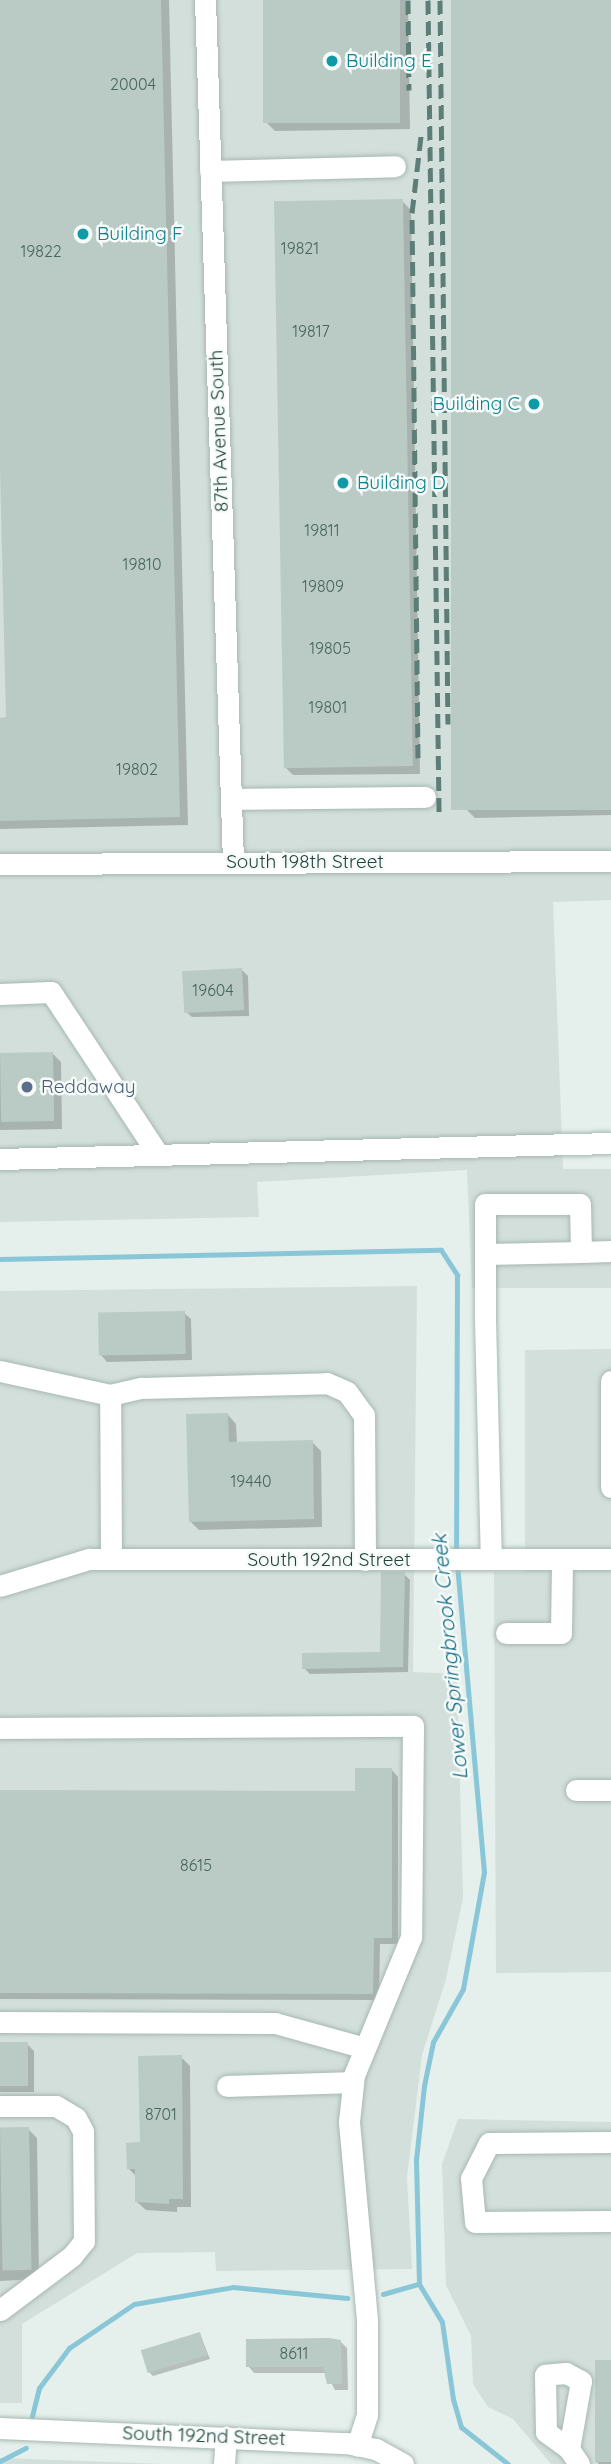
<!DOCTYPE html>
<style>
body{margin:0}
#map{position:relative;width:611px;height:2464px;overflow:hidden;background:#e5efeb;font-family:Quicksand,sans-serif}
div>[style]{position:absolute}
.built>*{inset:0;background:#d3dfda}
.shadow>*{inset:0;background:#0003}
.stream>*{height:5px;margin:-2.5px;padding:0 2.5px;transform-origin:2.5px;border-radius:2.5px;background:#89c7d8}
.building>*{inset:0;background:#bacac4;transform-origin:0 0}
.roads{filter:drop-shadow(0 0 2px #a7b8b3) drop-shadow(0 0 2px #a7b8b3)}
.minor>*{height:21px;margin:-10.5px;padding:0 10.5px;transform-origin:10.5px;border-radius:10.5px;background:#fff}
.rail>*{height:5px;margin-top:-2.5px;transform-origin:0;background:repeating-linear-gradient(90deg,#5d7e77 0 14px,transparent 0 21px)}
.dots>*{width:19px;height:19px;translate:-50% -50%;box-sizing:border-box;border:4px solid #f6fbf9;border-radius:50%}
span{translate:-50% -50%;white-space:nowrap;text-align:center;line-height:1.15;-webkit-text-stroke:5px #f6fbf9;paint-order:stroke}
.number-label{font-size:16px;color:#48655e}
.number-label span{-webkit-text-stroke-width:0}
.culture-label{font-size:19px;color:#0d838f}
.left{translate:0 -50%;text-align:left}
.right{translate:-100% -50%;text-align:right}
.street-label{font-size:19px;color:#22433c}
.service-label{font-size:19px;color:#4e5e75}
.water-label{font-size:21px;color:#166c84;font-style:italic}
</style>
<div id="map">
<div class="built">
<div style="clip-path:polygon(0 0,611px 0,611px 900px,553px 902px,563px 1169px,611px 1169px,611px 1288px,472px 1288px,467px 1170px,257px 1182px,259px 1217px,0 1222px)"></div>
<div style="clip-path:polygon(417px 1286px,413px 1672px,457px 1674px,463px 1898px,446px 1979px,422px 2055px,407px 2177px,412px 2269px,216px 2271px,215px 2252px,137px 2253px,22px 2324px,22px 2403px,0 2403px,0 1291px)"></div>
<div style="clip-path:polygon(611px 1349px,611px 1972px,496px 1973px,494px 1572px,525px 1572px,525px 1350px)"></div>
<div style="clip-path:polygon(458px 2119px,611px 2122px,611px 2464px,551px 2464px,513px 2419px,488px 2407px,473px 2384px,471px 2336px,446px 2285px,442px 2164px)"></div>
<div style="clip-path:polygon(0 2458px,166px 2464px,0 2464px)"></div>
</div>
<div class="shadow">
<div style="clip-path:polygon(0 0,169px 0,188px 825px,0 829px,0 719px,7px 719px,0 391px)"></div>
<div style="clip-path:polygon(264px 0,408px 0,410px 129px,275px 131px,266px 122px)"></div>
<div style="clip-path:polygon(453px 0,611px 0,611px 815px,475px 818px,466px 809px)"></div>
<div style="clip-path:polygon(402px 201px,411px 210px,420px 774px,293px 775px,285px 767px)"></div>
<div style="clip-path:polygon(242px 970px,248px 976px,249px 1016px,192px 1017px,185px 1011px)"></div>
<div style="clip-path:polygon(52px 1053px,61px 1062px,62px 1129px,0 1130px,0 1054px)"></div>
<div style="clip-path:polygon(184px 1313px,191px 1319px,192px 1360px,107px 1362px,101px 1355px)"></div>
<div style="clip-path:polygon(228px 1415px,236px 1424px,237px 1444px,312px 1442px,321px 1451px,322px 1527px,199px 1530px,190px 1521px)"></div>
<div style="clip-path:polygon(404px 1574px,410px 1580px,408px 1672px,310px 1674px,304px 1668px,381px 1653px)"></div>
<div style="clip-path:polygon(392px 1770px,398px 1777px,398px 1944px,380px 1944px,379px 2000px,0 1999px,0 1792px,356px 1793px)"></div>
<div style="clip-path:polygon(0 2044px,27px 2044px,34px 2051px,34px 2092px,0 2092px)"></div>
<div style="clip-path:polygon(181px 2057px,190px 2066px,191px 2207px,177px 2207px,177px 2212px,146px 2210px,137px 2202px,137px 2177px,129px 2169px)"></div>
<div style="clip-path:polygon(28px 2129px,37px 2138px,39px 2279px,0 2281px,0 2130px)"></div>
<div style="clip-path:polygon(200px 2334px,210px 2359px,153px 2376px,149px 2372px)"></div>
<div style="clip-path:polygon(341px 2342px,347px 2348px,348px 2390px,335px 2390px,326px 2373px,254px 2373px,248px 2366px)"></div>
<div style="clip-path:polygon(611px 2362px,611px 2464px,599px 2464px,596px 2461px)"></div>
</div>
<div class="stream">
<div style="left:0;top:1259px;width:441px;rotate:-1.2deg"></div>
<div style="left:441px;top:1250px;width:30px;rotate:57deg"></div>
<div style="left:457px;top:1275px;width:279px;rotate:90.2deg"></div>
<div style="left:457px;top:1564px;width:309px;rotate:85deg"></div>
<div style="left:484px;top:1872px;width:119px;rotate:100.2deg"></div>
<div style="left:463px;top:1989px;width:61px;rotate:119.5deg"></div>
<div style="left:433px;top:2042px;width:45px;rotate:101.6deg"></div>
<div style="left:424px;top:2086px;width:74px;rotate:96.2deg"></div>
<div style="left:416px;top:2160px;width:124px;rotate:88.6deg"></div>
<div style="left:419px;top:2284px;width:44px;rotate:58.8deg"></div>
<div style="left:442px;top:2322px;width:78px;rotate:81.9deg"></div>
<div style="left:453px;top:2399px;width:29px;rotate:74deg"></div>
<div style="left:461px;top:2427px;width:60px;rotate:38.2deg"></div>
<div style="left:383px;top:2294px;width:37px;rotate:-16deg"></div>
<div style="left:32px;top:2416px;width:29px;rotate:-76deg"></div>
<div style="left:39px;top:2388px;width:50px;rotate:-53.1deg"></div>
<div style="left:69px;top:2348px;width:78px;rotate:-34.1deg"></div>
<div style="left:134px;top:2304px;width:100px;rotate:-9.7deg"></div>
<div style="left:233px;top:2287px;width:115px;rotate:5.5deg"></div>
<div style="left:0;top:2461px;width:29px;rotate:-27deg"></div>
</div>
<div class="building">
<div style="clip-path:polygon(0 0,161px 0,180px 817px,0 821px,0 718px,6px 717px,0 468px)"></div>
<div style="left:263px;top:0;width:137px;height:123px"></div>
<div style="left:451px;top:0;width:160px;height:810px"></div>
<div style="left:403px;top:199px;width:567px;height:129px;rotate:89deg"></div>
<div style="left:242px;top:968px;width:42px;height:60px;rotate:87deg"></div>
<div style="left:53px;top:1052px;width:69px;height:53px;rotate:89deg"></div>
<div style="left:185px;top:1311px;width:43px;height:87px;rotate:89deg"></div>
<div style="clip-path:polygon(228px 1413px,229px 1442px,313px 1440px,314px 1519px,189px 1522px,186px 1414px)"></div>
<div style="clip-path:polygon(381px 1572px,405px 1572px,403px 1667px,302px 1669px,302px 1653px,380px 1652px)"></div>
<div style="clip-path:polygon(355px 1768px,392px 1768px,392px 1938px,374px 1938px,373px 1994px,0 1993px,0 1790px,355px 1791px)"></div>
<div style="left:28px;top:2042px;width:44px;height:28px;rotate:90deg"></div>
<div style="clip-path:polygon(182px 2055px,183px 2199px,169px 2199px,169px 2204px,135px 2202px,135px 2169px,127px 2169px,126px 2143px,140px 2142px,138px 2056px)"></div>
<div style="left:29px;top:2127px;width:143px;height:29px;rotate:89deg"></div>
<div style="left:200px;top:2332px;width:24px;height:62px;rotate:73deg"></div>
<div style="clip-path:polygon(329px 2338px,341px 2340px,342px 2384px,327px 2384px,323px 2367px,246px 2367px,246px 2339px)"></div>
<div style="left:595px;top:2360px;width:16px;height:102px"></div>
</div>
<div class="roads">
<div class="minor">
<div style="left:205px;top:0;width:863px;rotate:88.14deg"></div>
<div style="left:210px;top:171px;width:185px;rotate:-1.5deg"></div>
<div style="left:231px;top:799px;width:194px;rotate:-0.6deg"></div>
<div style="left:0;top:864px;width:611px;rotate:-0.28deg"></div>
<div style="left:0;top:994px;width:51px;rotate:-2.2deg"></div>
<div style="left:51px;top:992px;width:193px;rotate:56.6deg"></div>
<div style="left:0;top:1159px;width:611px;rotate:-1.5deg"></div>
<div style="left:581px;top:1252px;width:30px;rotate:-2deg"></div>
<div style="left:486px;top:1254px;width:95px;rotate:-1.2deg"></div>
<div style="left:581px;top:1252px;width:48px;rotate:-91.2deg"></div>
<div style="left:580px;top:1204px;width:95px;rotate:180deg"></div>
<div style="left:485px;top:1204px;width:115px;rotate:90deg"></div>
<div style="left:485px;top:1319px;width:240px;rotate:88.6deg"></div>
<div style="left:0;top:1371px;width:113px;rotate:12.3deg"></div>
<div style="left:611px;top:1381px;width:106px;rotate:90deg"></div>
<div style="left:111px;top:1559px;width:164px;rotate:-90.3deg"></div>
<div style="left:110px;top:1395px;width:32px;rotate:-13deg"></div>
<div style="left:141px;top:1388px;width:186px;rotate:-1.5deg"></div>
<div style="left:327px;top:1383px;width:22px;rotate:24deg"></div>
<div style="left:347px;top:1392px;width:29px;rotate:54deg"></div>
<div style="left:364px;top:1415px;width:145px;rotate:89.6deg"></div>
<div style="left:0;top:1586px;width:93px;rotate:-16.9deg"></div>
<div style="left:89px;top:1559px;width:522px"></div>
<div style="left:506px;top:1633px;width:55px"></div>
<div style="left:561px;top:1633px;width:74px;rotate:-89.2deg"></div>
<div style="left:0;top:1728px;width:413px;rotate:-0.3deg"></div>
<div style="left:413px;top:1726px;width:211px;rotate:90.5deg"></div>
<div style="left:411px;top:1937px;width:149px;rotate:112.4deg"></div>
<div style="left:354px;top:2075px;width:47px;rotate:96.1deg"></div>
<div style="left:349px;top:2122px;width:198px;rotate:84.8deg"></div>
<div style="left:367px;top:2319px;width:96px;rotate:90deg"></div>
<div style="left:367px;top:2415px;width:32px;rotate:108deg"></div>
<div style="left:576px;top:1790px;width:35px"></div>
<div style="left:0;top:2022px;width:275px;rotate:0.2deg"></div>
<div style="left:275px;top:2023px;width:93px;rotate:15.5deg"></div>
<div style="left:227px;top:2086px;width:126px;rotate:-1.8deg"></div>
<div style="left:0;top:2106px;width:56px"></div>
<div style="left:56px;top:2106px;width:23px;rotate:31deg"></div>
<div style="left:76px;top:2118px;width:15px;rotate:62deg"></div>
<div style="left:83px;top:2131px;width:110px;rotate:89.5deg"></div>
<div style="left:84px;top:2241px;width:19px;rotate:129deg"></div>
<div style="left:72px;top:2256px;width:90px;rotate:143.1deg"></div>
<div style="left:611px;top:2142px;width:122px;rotate:179.5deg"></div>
<div style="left:489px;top:2143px;width:39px;rotate:117deg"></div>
<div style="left:471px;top:2178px;width:44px;rotate:84.8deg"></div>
<div style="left:475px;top:2222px;width:136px;rotate:-0.4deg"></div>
<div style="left:0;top:2428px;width:347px;rotate:2.5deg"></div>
<div style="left:347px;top:2443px;width:30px;rotate:12deg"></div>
<div style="left:376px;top:2449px;width:31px;rotate:29deg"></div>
<div style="left:569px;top:2449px;width:69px;rotate:-80deg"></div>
<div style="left:581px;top:2381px;width:17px;rotate:-152deg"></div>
<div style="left:566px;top:2373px;width:21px;rotate:175deg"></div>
<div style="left:545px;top:2375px;width:57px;rotate:89deg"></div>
<div style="left:546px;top:2432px;width:29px;rotate:36deg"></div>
<div style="left:569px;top:2449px;width:18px;rotate:56deg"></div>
<div style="left:224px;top:2464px;width:27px;rotate:-86deg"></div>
</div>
</div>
<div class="rail">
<div style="left:408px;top:0;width:90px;rotate:89.4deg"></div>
<div style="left:428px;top:0;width:812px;rotate:89.22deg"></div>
<div style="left:440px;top:0;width:724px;rotate:89.37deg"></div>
<div style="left:418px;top:758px;width:545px;rotate:-90.63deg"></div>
<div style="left:412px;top:213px;width:78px;rotate:-83.3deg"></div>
</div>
<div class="dots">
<div style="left:332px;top:61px;background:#0f9aa8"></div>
<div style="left:83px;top:234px;background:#0f9aa8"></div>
<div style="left:534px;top:404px;background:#0f9aa8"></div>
<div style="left:343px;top:483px;background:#0f9aa8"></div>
<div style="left:27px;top:1087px;background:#5c6f8a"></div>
</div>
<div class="number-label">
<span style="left:133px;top:84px">20004</span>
<span style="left:300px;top:248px">19821</span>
<span style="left:41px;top:251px">19822</span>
<span style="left:311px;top:331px">19817</span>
<span style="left:322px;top:530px">19811</span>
<span style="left:142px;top:564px">19810</span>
<span style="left:323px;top:586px">19809</span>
<span style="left:330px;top:648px">19805</span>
<span style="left:328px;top:707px">19801</span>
<span style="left:137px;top:769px">19802</span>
<span style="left:213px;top:990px">19604</span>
<span style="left:251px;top:1481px">19440</span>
<span style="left:196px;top:1865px">8615</span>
<span style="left:161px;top:2114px">8701</span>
<span style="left:294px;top:2353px">8611</span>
</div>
<div class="culture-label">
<span class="left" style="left:346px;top:61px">Building E</span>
<span class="left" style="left:97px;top:234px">Building F</span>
<span class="right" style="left:520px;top:404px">Building C</span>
<span class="left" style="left:357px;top:483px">Building D</span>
</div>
<div class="street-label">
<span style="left:219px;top:431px;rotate:-92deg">87th Avenue South</span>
<span style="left:305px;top:862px">South 198th Street</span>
<span style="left:329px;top:1560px">South 192nd Street</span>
<span style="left:204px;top:2436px;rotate:2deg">South 192nd Street</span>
</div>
<div class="service-label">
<span class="left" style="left:41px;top:1087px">Reddaway</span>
</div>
<div class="water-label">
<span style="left:449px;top:1657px;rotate:-95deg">Lower Springbrook Creek</span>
</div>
</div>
